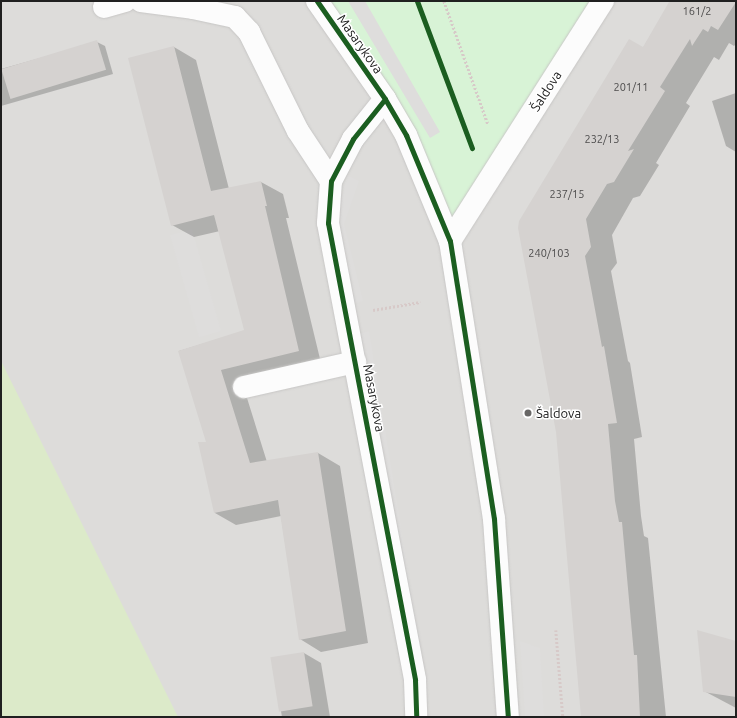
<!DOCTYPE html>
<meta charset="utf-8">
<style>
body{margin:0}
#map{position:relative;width:737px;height:718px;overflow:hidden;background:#eeece9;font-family:Ubuntu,sans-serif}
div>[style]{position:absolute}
.residential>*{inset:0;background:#dddcda;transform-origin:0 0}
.grass>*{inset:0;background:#dceac9}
.park>*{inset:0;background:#d8f3d6}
.parking>*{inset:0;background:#dedddc;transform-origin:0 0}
.shadow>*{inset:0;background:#0003}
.building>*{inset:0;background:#d5d2d0;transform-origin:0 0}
.path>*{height:2.5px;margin-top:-1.25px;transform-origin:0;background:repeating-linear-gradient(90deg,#d7c9c8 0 2px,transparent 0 4px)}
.roads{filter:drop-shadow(0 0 1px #c7c6c5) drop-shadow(0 0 1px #c7c6c5)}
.minor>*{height:22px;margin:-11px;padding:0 11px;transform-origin:11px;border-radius:11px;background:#fcfcfc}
.cycleway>*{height:5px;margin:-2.5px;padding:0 2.5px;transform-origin:2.5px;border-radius:2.5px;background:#1b5e20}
.dots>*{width:11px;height:11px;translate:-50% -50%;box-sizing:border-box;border:2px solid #fff;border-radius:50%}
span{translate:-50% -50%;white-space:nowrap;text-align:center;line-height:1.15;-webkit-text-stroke:3px #fff;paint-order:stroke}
.number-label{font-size:11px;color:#4d4c4c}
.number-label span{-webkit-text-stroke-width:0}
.street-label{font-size:13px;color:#202020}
.poi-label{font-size:13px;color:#202020}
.left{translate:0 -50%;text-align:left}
.frame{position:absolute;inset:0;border:2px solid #202020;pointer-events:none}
</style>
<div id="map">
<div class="residential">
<div style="left:1px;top:1px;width:735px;height:716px"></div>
</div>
<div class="grass">
<div style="clip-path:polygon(1px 361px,178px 717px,1px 717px)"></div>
</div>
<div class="park">
<div style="clip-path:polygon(317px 1px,603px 1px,450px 241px,406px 135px)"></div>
</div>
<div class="parking">
<div style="clip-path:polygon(348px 1px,365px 1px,440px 132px,430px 138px)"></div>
<div style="clip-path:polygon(347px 175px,359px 181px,344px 224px,363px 301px,354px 304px,336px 224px)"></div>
<div style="left:192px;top:229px;width:106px;height:23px;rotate:74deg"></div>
<div style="clip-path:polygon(369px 331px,418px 632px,428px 717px,419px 717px,360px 333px)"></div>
<div style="clip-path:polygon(520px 641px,540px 648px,544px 717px,525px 717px)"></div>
</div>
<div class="shadow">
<div style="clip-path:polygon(671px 1px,736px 1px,736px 44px,734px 46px,729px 43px,719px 60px,714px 57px,686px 103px,690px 106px,656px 163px,659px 165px,640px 196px,633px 198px,612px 235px,617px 263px,611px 271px,628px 361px,630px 363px,642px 437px,634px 439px,641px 516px,644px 536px,648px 538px,666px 717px,582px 717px,557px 432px,519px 228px,643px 48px)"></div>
<div style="clip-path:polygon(97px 42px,105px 46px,113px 74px,1px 106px,1px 69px)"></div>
<div style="clip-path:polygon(174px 47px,196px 60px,229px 189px,261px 182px,283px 194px,289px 218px,286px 218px,321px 363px,242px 382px,267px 462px,318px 453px,340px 466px,368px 643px,321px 652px,300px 639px,281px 516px,236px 525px,215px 513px,207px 443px,179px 351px,245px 331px,220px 231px,194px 237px,172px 225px)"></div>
<div style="clip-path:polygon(736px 93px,736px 152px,726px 146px,712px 101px)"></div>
<div style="clip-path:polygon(736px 642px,736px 708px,704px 691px)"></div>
<div style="clip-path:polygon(304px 653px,321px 663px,330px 717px,282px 717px,272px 659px)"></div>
</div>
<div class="building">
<div style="clip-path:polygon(667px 1px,736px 2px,718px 30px,711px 26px,708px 32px,703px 29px,692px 46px,690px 39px,660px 87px,665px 91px,628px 151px,634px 149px,614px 182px,607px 184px,586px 219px,591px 247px,585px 256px,602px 347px,604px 346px,617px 423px,608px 424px,615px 501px,619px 522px,622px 522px,634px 655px,637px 655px,640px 717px,581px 717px,556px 432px,518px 228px,519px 221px,629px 39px,643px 47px,669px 2px)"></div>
<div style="left:97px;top:40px;width:31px;height:100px;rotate:73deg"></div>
<div style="clip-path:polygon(174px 46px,211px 191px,261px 181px,267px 206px,265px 206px,299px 351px,221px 370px,250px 463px,318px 452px,346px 631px,299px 640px,278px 500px,214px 513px,198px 442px,206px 442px,178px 351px,244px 330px,214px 215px,171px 226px,128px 58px)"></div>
<div style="clip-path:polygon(697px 630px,736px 641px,736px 697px,703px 692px)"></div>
<div style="left:304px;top:652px;width:55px;height:34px;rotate:81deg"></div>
</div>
<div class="path">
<div style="left:444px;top:1px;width:131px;rotate:70.3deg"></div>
<div style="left:373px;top:310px;width:48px;rotate:-9.7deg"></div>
<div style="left:556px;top:630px;width:87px;rotate:85.4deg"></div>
</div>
<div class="roads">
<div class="minor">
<div style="left:141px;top:1px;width:52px;rotate:7.7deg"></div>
<div style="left:193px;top:8px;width:43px;rotate:12.1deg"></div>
<div style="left:235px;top:17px;width:21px;rotate:47deg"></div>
<div style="left:249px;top:32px;width:110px;rotate:63.7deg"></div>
<div style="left:298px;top:131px;width:60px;rotate:56.6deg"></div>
<div style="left:317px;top:1px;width:119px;rotate:55.2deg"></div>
<div style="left:385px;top:99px;width:42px;rotate:59.7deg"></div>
<div style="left:406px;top:135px;width:115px;rotate:67.5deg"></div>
<div style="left:450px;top:241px;width:281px;rotate:81deg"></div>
<div style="left:494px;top:519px;width:198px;rotate:86deg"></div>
<div style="left:104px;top:7px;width:22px;rotate:-16deg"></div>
<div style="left:385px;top:99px;width:51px;rotate:128.7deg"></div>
<div style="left:353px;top:139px;width:47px;rotate:117.6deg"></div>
<div style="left:331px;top:181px;width:42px;rotate:94.1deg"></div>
<div style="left:328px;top:223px;width:465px;rotate:79.2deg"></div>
<div style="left:415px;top:680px;width:37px;rotate:88deg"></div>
<div style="left:450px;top:241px;width:285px;rotate:-57.5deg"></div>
<div style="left:244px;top:387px;width:114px;rotate:-12.7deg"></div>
</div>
</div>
<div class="cycleway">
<div style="left:317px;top:1px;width:119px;rotate:55.2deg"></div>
<div style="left:385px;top:99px;width:42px;rotate:59.7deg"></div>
<div style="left:406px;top:135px;width:115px;rotate:67.5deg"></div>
<div style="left:450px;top:241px;width:281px;rotate:81deg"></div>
<div style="left:494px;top:519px;width:198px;rotate:86deg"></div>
<div style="left:417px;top:1px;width:157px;rotate:69.5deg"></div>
<div style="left:385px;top:99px;width:51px;rotate:128.7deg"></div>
<div style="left:353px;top:139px;width:47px;rotate:117.6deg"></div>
<div style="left:331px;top:181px;width:42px;rotate:94.1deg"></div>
<div style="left:328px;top:223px;width:465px;rotate:79.2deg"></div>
<div style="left:415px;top:680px;width:37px;rotate:88deg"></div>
</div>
<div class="dots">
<div style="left:528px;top:413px;background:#686766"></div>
</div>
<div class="number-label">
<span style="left:697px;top:11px">161/2</span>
<span style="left:631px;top:87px">201/11</span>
<span style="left:602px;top:139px">232/13</span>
<span style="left:567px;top:194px">237/15</span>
<span style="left:549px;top:253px">240/103</span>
</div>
<div class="street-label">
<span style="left:360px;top:44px;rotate:55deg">Masarykova</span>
<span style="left:546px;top:91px;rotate:-57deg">Šaldova</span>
<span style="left:374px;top:398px;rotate:79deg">Masarykova</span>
</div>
<div class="poi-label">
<span class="left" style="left:536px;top:413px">Šaldova</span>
</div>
<div class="frame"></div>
</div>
